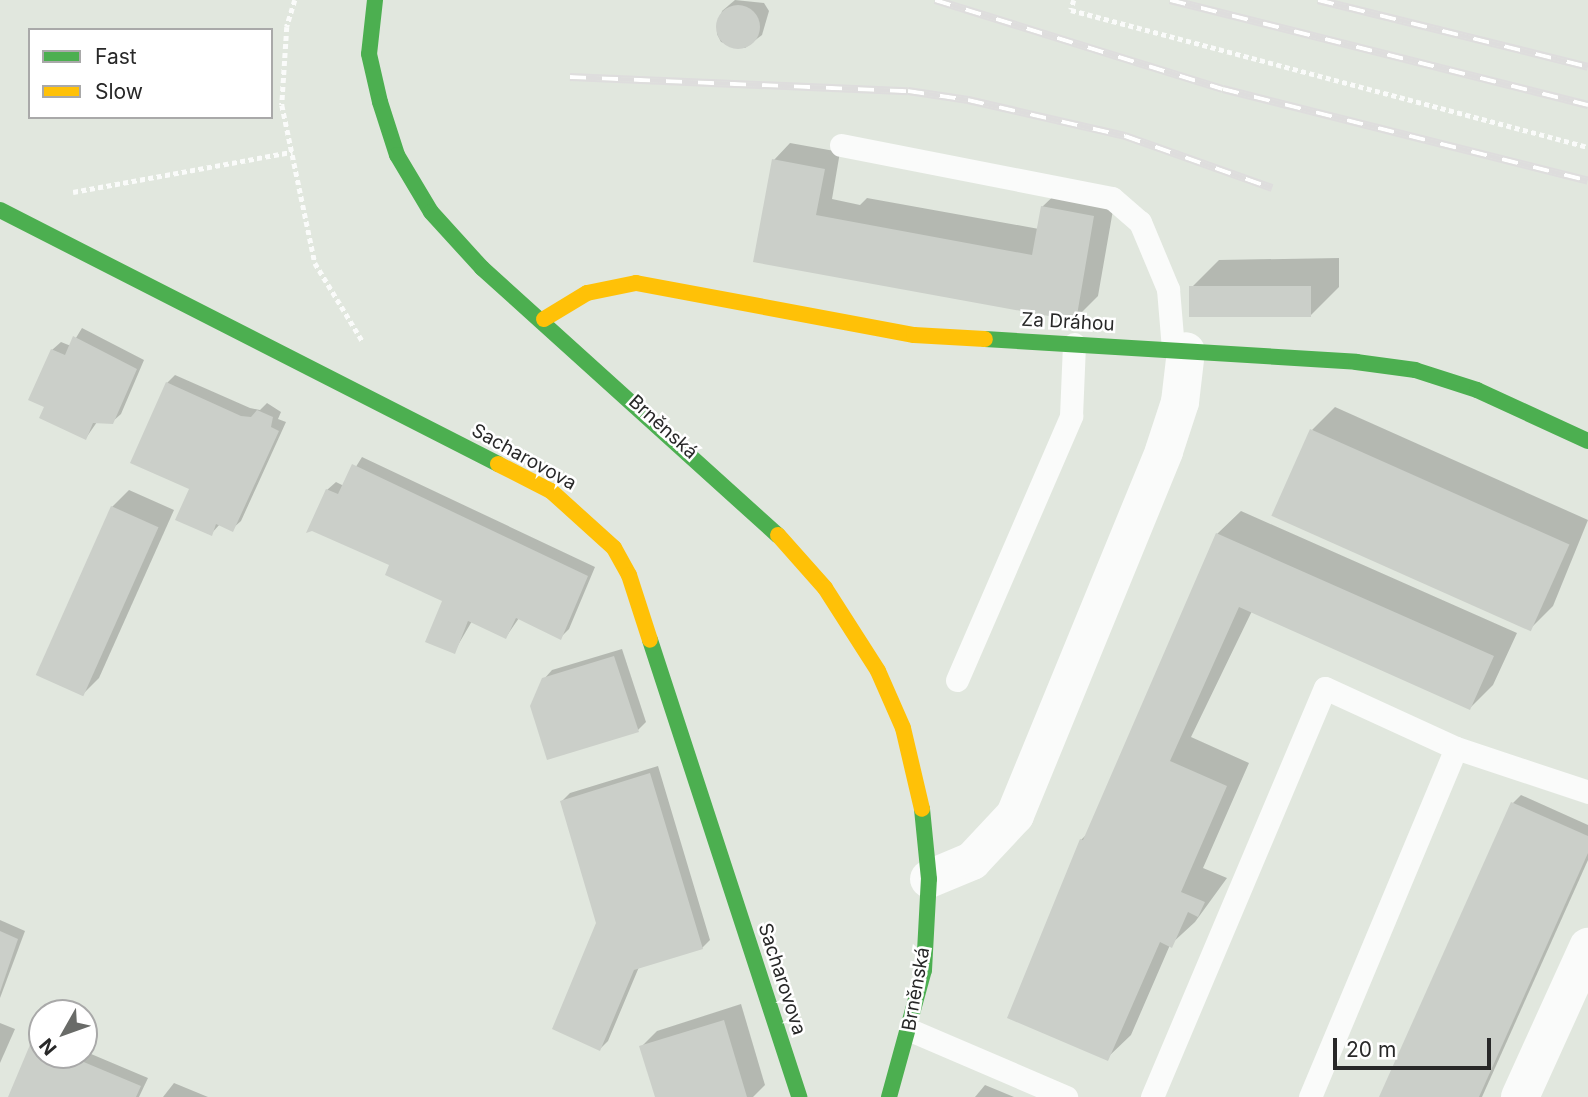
<!DOCTYPE html>
<meta charset="utf-8">
<style>
body{margin:0}
#map{position:relative;width:1588px;height:1097px;overflow:hidden;background:#e1e7de;font-family:Inter,sans-serif}
div>[style]{position:absolute}
.shadow>*{inset:0;background:#0003}
.building>*{inset:0;background:#cbcfc9;transform-origin:0 0}
.round{border-radius:50%}
.path>*{height:4.5px;margin-top:-2.25px;transform-origin:0;background:repeating-linear-gradient(90deg,#fafbfa 0 5px,transparent 0 8.5px)}
.lane>*{height:23px;margin:-11.5px;padding:0 11.5px;transform-origin:11.5px;border-radius:11.5px;background:#fafbfa}
.street>*{height:38px;margin:-19px;padding:0 19px;transform-origin:19px;border-radius:19px;background:#fafbfa}
.fast>*{height:16px;margin:-8px;padding:0 8px;transform-origin:8px;border-radius:8px;background:#4caf50}
.slow>*{height:16px;margin:-8px;padding:0 8px;transform-origin:8px;border-radius:8px;background:#ffc107}
.rail>*{height:8px;margin-top:-4px;transform-origin:0;background:repeating-linear-gradient(90deg,#fff 0 16px,#dedddd 0 32px);box-sizing:border-box;border-block:2px solid #dedddd}
span{translate:-50% -50%;white-space:nowrap;text-align:center;line-height:1.15;-webkit-text-stroke:5px #fff;paint-order:stroke}
.street-label{font-size:19px;color:#282828}
.legend{position:absolute;left:28px;top:28px;width:245px;height:91px;box-sizing:border-box;background:#fff;border:2px solid #a9a9a9;margin:0;padding:9px 12px;list-style:none;font-size:21px;color:#282828}
.legend li{display:flex;align-items:center;gap:14px;height:35px}
.legend b{width:35px;border:2px solid #a9a9a9}
.north{position:absolute;left:28px;top:999px;width:70px;height:70px;box-sizing:border-box;background:#fff;border:2px solid #a9a9a9;border-radius:50%;rotate:230deg;font-size:19px;font-weight:700;line-height:28px;text-align:center;color:#282828}
.north::after{content:'';display:block;margin:auto;width:24px;height:32px;background:#696b68;clip-path:polygon(50% 0,100% 100%,50% 72%,0 100%)}
.scale{position:absolute;left:1333px;top:1038px;width:158px;height:32px;box-sizing:border-box;border:4px solid #282828;border-top:0;padding-left:9px;font-size:21px;line-height:24px;white-space:nowrap;color:#282828;-webkit-text-stroke:5px #fff;paint-order:stroke}
</style>
<div id="map">
<div class="shadow">
<div style="clip-path:polygon(735px 0,764px 3px,769px 11px,762px 35px,745px 48px,721px 42px,717px 34px,722px 11px)"></div>
<div style="clip-path:polygon(790px 143px,840px 152px,832px 199px,860px 205px,867px 198px,1039px 229px,1042px 207px,1066px 184px,1116px 193px,1098px 296px,1075px 319px,832px 275px,774px 160px)"></div>
<div style="clip-path:polygon(1339px 258px,1339px 287px,1310px 316px,1190px 289px,1219px 260px)"></div>
<div style="clip-path:polygon(82px 328px,144px 360px,121px 414px,112px 422px,97px 422px,86px 438px,46px 406px,52px 350px,61px 342px,71px 346px)"></div>
<div style="clip-path:polygon(175px 375px,250px 408px,260px 410px,267px 403px,281px 412px,278px 419px,286px 422px,241px 521px,232px 529px,220px 524px,211px 534px,191px 488px,167px 383px)"></div>
<div style="clip-path:polygon(1335px 407px,1588px 520px,1553px 606px,1530px 629px,1312px 430px)"></div>
<div style="clip-path:polygon(362px 457px,595px 567px,569px 629px,561px 637px,519px 618px,506px 637px,472px 621px,454px 652px,445px 600px,392px 564px,327px 490px,336px 482px,344px 486px)"></div>
<div style="clip-path:polygon(129px 490px,174px 510px,99px 678px,83px 694px,38px 674px,112px 507px)"></div>
<div style="clip-path:polygon(1241px 511px,1517px 633px,1493px 685px,1470px 708px,1252px 611px,1191px 737px,1249px 763px,1203px 868px,1227px 878px,1195px 922px,1170px 945px,1131px 1035px,1107px 1058px,1081px 840px,1089px 832px,1217px 534px)"></div>
<div style="clip-path:polygon(622px 649px,646px 722px,638px 730px,544px 679px,552px 670px)"></div>
<div style="clip-path:polygon(658px 766px,710px 940px,702px 948px,639px 967px,608px 1041px,600px 1049px,598px 924px,562px 801px,570px 793px)"></div>
<div style="clip-path:polygon(1521px 795px,1588px 825px,1588px 860px,1482px 1097px,1381px 1097px,1513px 803px)"></div>
<div style="clip-path:polygon(0 920px,25px 931px,0 998px)"></div>
<div style="clip-path:polygon(741px 1004px,765px 1085px,753px 1097px,657px 1097px,641px 1047px,657px 1031px)"></div>
<div style="clip-path:polygon(0 1023px,15px 1029px,0 1063px)"></div>
<div style="clip-path:polygon(42px 1033px,42px 1055px,84px 1055px,84px 1051px,148px 1078px,139px 1097px,10px 1097px,33px 1041px)"></div>
<div style="clip-path:polygon(174px 1083px,208px 1097px,163px 1097px)"></div>
<div style="clip-path:polygon(985px 1085px,1014px 1097px,975px 1097px)"></div>
</div>
<div class="building">
<div class="round" style="left:716px;top:5px;width:44px;height:44px"></div>
<div style="clip-path:polygon(772px 159px,825px 169px,816px 215px,1032px 255px,1041px 206px,1094px 216px,1076px 321px,753px 262px)"></div>
<div style="left:1311px;top:286px;width:31px;height:122px;rotate:90deg"></div>
<div style="clip-path:polygon(73px 336px,137px 369px,113px 424px,93px 423px,86px 440px,39px 418px,44px 407px,28px 400px,51px 349px,65px 355px)"></div>
<div style="clip-path:polygon(166px 382px,241px 416px,251px 417px,257px 410px,273px 417px,271px 427px,279px 431px,233px 532px,216px 524px,212px 536px,175px 520px,189px 489px,130px 463px)"></div>
<div style="left:1310px;top:429px;width:284px;height:95px;rotate:24deg"></div>
<div style="clip-path:polygon(352px 464px,588px 576px,561px 640px,516px 618px,506px 639px,468px 621px,455px 654px,425px 642px,442px 601px,385px 575px,389px 565px,312px 531px,306px 533px,326px 489px,338px 494px)"></div>
<div style="left:111px;top:506px;width:52px;height:185px;rotate:24deg"></div>
<div style="clip-path:polygon(1216px 533px,1494px 656px,1470px 710px,1239px 607px,1170px 761px,1227px 786px,1181px 892px,1205px 902px,1198px 917px,1188px 912px,1172px 948px,1160px 942px,1108px 1061px,1007px 1018px,1080px 839px,1083px 840px)"></div>
<div style="clip-path:polygon(614px 656px,639px 732px,547px 760px,530px 706px,542px 678px)"></div>
<div style="clip-path:polygon(650px 773px,703px 949px,634px 970px,600px 1051px,552px 1029px,596px 923px,560px 801px)"></div>
<div style="clip-path:polygon(1511px 802px,1588px 836px,1588px 853px,1479px 1097px,1379px 1097px)"></div>
<div style="clip-path:polygon(0 931px,18px 939px,0 992px)"></div>
<div style="clip-path:polygon(724px 1020px,747px 1097px,655px 1097px,639px 1046px)"></div>
<div style="clip-path:polygon(32px 1040px,42px 1045px,42px 1055px,67px 1055px,141px 1086px,136px 1097px,8px 1097px)"></div>
</div>
<div class="path">
<div style="left:295px;top:0;width:28px;rotate:107deg"></div>
<div style="left:287px;top:27px;width:78px;rotate:93.7deg"></div>
<div style="left:282px;top:105px;width:161px;rotate:78.2deg"></div>
<div style="left:315px;top:263px;width:92px;rotate:58.7deg"></div>
<div style="left:1074px;top:0;width:10px;rotate:107deg"></div>
<div style="left:1071px;top:10px;width:535px;rotate:14.84deg"></div>
<div style="left:73px;top:192px;width:223px;rotate:-10.4deg"></div>
</div>
<div class="lane">
<div style="left:841px;top:145px;width:276px;rotate:11.1deg"></div>
<div style="left:1112px;top:198px;width:37px;rotate:41deg"></div>
<div style="left:1140px;top:222px;width:73px;rotate:67.3deg"></div>
<div style="left:1168px;top:289px;width:60px;rotate:85.2deg"></div>
<div style="left:957px;top:680px;width:288px;rotate:-66.6deg"></div>
<div style="left:1071px;top:416px;width:72px;rotate:-87.6deg"></div>
<div style="left:910px;top:1030px;width:170px;rotate:23.2deg"></div>
<div style="left:1152px;top:1097px;width:444px;rotate:-67.1deg"></div>
<div style="left:1325px;top:688px;width:144px;rotate:24.6deg"></div>
<div style="left:1456px;top:748px;width:139px;rotate:18.4deg"></div>
<div style="left:1310px;top:1097px;width:378px;rotate:-67.3deg"></div>
</div>
<div class="street">
<div style="left:929px;top:879px;width:47px;rotate:-22.7deg"></div>
<div style="left:972px;top:861px;width:63px;rotate:-46.9deg"></div>
<div style="left:1015px;top:815px;width:393px;rotate:-67.7deg"></div>
<div style="left:1164px;top:451px;width:52px;rotate:-71.9deg"></div>
<div style="left:1180px;top:402px;width:51px;rotate:-83.3deg"></div>
<div style="left:1520px;top:1097px;width:165px;rotate:-65.6deg"></div>
</div>
<div class="fast">
<div style="left:375px;top:0;width:54px;rotate:96.3deg"></div>
<div style="left:369px;top:54px;width:49px;rotate:77.1deg"></div>
<div style="left:380px;top:102px;width:56px;rotate:72.2deg"></div>
<div style="left:397px;top:155px;width:66px;rotate:59.2deg"></div>
<div style="left:431px;top:212px;width:76px;rotate:47.7deg"></div>
<div style="left:482px;top:268px;width:399px;rotate:42.1deg"></div>
<div style="left:0;top:210px;width:559px;rotate:27.02deg"></div>
<div style="left:985px;top:339px;width:372px;rotate:3.5deg"></div>
<div style="left:1356px;top:362px;width:60px;rotate:7.7deg"></div>
<div style="left:1415px;top:370px;width:65px;rotate:17.9deg"></div>
<div style="left:1477px;top:390px;width:122px;rotate:24.7deg"></div>
<div style="left:650px;top:640px;width:481px;rotate:71.9deg"></div>
<div style="left:889px;top:1097px;width:132px;rotate:-74.6deg"></div>
<div style="left:924px;top:970px;width:91px;rotate:-86.9deg"></div>
<div style="left:929px;top:879px;width:70px;rotate:-95.7deg"></div>
</div>
<div class="slow">
<div style="left:544px;top:319px;width:50px;rotate:-31.2deg"></div>
<div style="left:587px;top:293px;width:50px;rotate:-11.5deg"></div>
<div style="left:636px;top:283px;width:283px;rotate:10.6deg"></div>
<div style="left:914px;top:335px;width:71px;rotate:3.2deg"></div>
<div style="left:498px;top:464px;width:59px;rotate:27deg"></div>
<div style="left:551px;top:491px;width:85px;rotate:42.1deg"></div>
<div style="left:614px;top:548px;width:31px;rotate:61deg"></div>
<div style="left:629px;top:575px;width:68px;rotate:72.1deg"></div>
<div style="left:778px;top:535px;width:71px;rotate:48.4deg"></div>
<div style="left:825px;top:588px;width:98px;rotate:57.4deg"></div>
<div style="left:878px;top:671px;width:62px;rotate:66.3deg"></div>
<div style="left:903px;top:728px;width:83px;rotate:76.8deg"></div>
</div>
<div class="rail">
<div style="left:935px;top:0;width:301px;rotate:17.2deg"></div>
<div style="left:1223px;top:89px;width:376px;rotate:14.1deg"></div>
<div style="left:1170px;top:0;width:431px;rotate:14.1deg"></div>
<div style="left:1318px;top:0;width:278px;rotate:13.9deg"></div>
<div style="left:570px;top:77px;width:338px;rotate:2.4deg"></div>
<div style="left:908px;top:91px;width:61px;rotate:8.5deg"></div>
<div style="left:968px;top:100px;width:161px;rotate:12.9deg"></div>
<div style="left:1125px;top:136px;width:156px;rotate:19.5deg"></div>
</div>
<div class="street-label">
<span style="left:1068px;top:322px;rotate:3deg">Za Dráhou</span>
<span style="left:663px;top:427px;rotate:42deg">Brněnská</span>
<span style="left:524px;top:457px;rotate:29deg">Sacharovova</span>
<span style="left:782px;top:979px;rotate:72deg">Sacharovova</span>
<span style="left:916px;top:989px;rotate:-80deg">Brněnská</span>
</div>
<ul class="legend">
<li><b style="height:9px;background:#4caf50"></b>Fast</li>
<li><b style="height:9px;background:#ffc107"></b>Slow</li>
</ul>
<div class="north">N</div>
<div class="scale">20 m</div>
</div>
